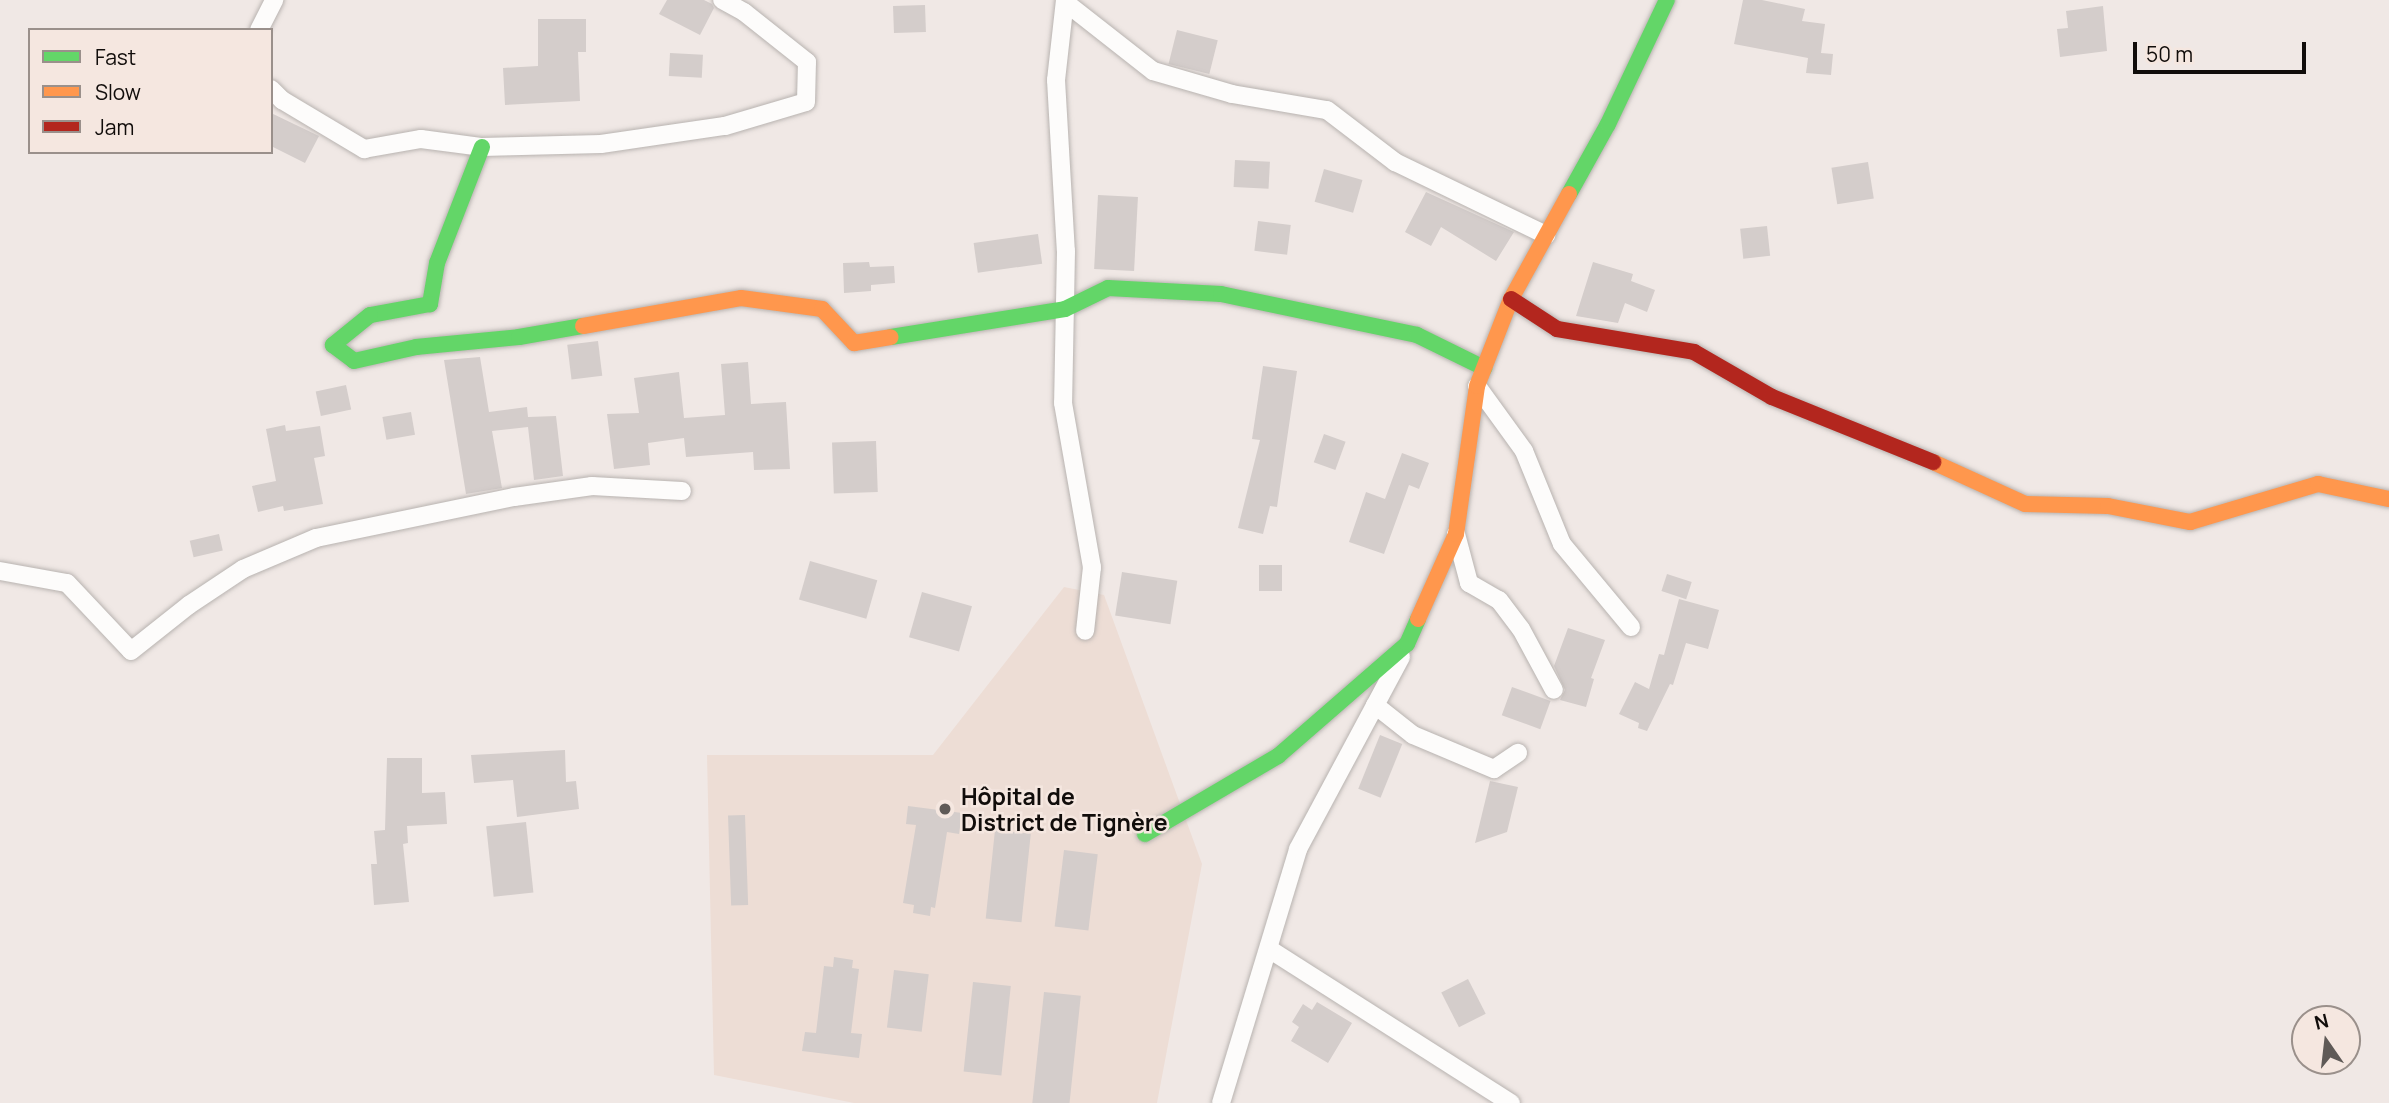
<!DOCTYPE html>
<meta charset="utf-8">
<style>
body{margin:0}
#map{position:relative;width:2389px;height:1103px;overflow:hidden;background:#f0e8e5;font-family:Manrope,sans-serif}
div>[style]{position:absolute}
.built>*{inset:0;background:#edddd5}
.building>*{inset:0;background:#d4cdcb;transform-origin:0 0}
.roads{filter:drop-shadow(0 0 2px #b8b3b0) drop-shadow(0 0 2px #b8b3b0)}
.street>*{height:18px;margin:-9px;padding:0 9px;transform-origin:9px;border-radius:9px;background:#fdfcfb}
.fast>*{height:16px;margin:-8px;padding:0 8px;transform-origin:8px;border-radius:8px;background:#63d668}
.slow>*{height:16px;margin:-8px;padding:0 8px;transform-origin:8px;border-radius:8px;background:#ff974d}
.jam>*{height:16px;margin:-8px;padding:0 8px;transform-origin:8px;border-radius:8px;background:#b3261e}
.dots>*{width:19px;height:19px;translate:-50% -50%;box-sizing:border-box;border:4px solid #f5e7e0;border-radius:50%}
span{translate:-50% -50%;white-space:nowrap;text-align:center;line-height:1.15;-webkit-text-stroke:5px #f5e7e0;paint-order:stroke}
.poi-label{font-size:23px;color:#110d0b;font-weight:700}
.left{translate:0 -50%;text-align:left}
.legend{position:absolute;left:28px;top:28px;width:245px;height:126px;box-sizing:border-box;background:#f5e7e0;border:2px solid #9a908b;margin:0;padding:9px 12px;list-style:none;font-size:21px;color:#110d0b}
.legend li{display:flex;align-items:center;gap:14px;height:35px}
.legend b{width:35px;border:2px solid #9a908b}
.north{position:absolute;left:2291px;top:1005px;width:70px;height:70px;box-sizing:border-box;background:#f5e7e0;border:2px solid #9a908b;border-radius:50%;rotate:346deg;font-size:19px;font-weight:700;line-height:28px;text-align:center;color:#110d0b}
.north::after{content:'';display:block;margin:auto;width:24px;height:32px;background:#5f5a57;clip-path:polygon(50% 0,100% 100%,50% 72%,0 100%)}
.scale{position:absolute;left:2133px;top:42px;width:173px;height:32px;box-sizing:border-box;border:4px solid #110d0b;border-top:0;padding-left:9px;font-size:21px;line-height:24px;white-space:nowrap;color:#110d0b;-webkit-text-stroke:5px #f5e7e0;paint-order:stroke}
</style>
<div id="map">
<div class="built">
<div style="clip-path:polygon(1064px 587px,1104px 595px,1202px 864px,1157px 1103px,854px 1103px,714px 1075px,707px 755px,933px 755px)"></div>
</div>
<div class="building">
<div style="clip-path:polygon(667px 0,704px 0,712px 4px,714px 8px,700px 35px,659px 14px)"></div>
<div style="clip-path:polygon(1743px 0,1762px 0,1805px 9px,1802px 21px,1825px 24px,1821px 53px,1833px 54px,1831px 75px,1806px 73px,1808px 58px,1734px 44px)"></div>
<div style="left:925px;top:5px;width:27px;height:32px;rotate:88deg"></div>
<div style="clip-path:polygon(2103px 6px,2107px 51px,2060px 57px,2057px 29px,2068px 28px,2066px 11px)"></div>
<div style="clip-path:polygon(538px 19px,586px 19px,586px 52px,578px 52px,580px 101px,505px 105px,503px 68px,538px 66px)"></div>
<div style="left:1177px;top:30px;width:42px;height:35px;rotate:14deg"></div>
<div style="left:670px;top:53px;width:33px;height:23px;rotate:3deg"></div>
<div style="clip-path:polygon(271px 113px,319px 136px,305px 163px,271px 146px)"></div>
<div style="left:1235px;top:160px;width:35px;height:27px;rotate:3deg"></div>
<div style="left:1868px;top:162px;width:37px;height:37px;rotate:81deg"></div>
<div style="left:1324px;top:169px;width:40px;height:34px;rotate:16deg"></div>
<div style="clip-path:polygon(1426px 192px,1514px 232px,1496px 261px,1441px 227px,1431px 246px,1405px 232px)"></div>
<div style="left:1098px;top:195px;width:40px;height:74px;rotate:3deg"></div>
<div style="left:1258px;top:221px;width:33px;height:30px;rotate:7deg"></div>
<div style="left:1767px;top:226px;width:30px;height:27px;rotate:84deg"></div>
<div style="left:1038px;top:234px;width:30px;height:65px;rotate:82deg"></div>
<div style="clip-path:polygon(869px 262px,870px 267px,894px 266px,895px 283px,871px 285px,871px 291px,844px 293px,843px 263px)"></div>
<div style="clip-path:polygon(1593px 262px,1633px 274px,1631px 281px,1655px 290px,1647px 312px,1625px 303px,1618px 323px,1576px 316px)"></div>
<div style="left:598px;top:341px;width:35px;height:31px;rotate:83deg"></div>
<div style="clip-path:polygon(480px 357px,489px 412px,527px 407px,528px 417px,556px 416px,563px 476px,534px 480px,528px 427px,492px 431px,502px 488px,466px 494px,444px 360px)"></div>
<div style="clip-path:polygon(748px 362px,751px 404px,786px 402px,790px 469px,754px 470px,753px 452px,686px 457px,684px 438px,648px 443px,650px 465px,614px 469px,607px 414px,639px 413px,634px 378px,679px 372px,684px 418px,725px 415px,721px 364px)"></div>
<div style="clip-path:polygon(1263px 366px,1297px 371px,1277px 507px,1270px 506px,1263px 534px,1238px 528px,1260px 440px,1252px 439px)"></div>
<div style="left:346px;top:385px;width:25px;height:31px;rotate:78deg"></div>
<div style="left:411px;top:412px;width:23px;height:29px;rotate:80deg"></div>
<div style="clip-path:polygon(285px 425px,286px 431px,320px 426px,325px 456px,314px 458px,323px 504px,284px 511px,283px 506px,258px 512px,252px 486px,276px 481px,266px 429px)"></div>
<div style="left:1324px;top:434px;width:23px;height:30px;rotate:20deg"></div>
<div style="left:876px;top:441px;width:51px;height:44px;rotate:88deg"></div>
<div style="clip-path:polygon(1402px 453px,1429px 463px,1419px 489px,1409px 485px,1384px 554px,1349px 542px,1366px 492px,1385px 499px)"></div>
<div style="left:219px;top:534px;width:17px;height:30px;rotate:77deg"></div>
<div style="left:810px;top:561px;width:70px;height:40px;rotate:16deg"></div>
<div style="left:1259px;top:565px;width:23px;height:26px"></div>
<div style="left:1122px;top:572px;width:56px;height:44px;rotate:9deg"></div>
<div style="left:1667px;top:574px;width:26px;height:18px;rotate:18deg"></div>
<div style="left:922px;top:592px;width:52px;height:47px;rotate:16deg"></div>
<div style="clip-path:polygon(1679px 599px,1719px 610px,1708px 649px,1686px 643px,1673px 685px,1670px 684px,1647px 731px,1638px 728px,1639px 723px,1619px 714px,1635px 682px,1649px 689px,1659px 654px,1664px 655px)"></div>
<div style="clip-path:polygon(1568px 628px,1605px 640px,1591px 678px,1594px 679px,1586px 707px,1560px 700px,1565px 690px,1554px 666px)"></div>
<div style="left:1512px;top:687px;width:41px;height:30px;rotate:20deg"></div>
<div style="left:1380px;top:735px;width:24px;height:58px;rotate:22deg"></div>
<div style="clip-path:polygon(565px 750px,566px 782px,576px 781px,579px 809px,517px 817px,513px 780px,474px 783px,471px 755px)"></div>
<div style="clip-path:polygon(387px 758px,422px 758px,422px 793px,445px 792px,447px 824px,407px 826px,408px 843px,403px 844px,409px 902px,374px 905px,371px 864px,377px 864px,374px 831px,385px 830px)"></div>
<div style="clip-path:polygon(1490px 781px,1518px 787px,1507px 832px,1475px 843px)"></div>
<div style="clip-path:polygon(908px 806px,962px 813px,959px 834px,947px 832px,935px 908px,931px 907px,930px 916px,913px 913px,914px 905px,903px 903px,916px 825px,906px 824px)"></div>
<div style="left:745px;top:815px;width:90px;height:17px;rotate:88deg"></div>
<div style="left:526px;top:822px;width:71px;height:40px;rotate:84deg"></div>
<div style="left:995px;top:830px;width:36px;height:89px;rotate:6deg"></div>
<div style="left:1064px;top:850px;width:34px;height:77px;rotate:7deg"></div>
<div style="clip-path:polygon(834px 957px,853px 960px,852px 968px,859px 969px,851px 1033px,862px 1034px,859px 1058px,802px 1051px,805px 1032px,816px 1033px,824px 966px,833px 967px)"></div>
<div style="left:894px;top:970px;width:35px;height:58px;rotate:7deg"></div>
<div style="left:1468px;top:979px;width:39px;height:30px;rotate:63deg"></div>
<div style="left:973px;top:982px;width:38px;height:90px;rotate:6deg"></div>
<div style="left:1044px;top:992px;width:37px;height:112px;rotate:6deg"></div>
<div style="clip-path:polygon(1317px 1002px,1352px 1023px,1328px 1063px,1291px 1041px,1299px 1027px,1292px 1022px,1303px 1004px,1312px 1010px)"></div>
</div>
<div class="roads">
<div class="street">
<div style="left:1065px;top:0;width:81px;rotate:96.4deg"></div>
<div style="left:1056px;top:80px;width:171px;rotate:86.7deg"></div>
<div style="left:1066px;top:251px;width:152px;rotate:91.1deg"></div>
<div style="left:1063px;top:403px;width:167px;rotate:80deg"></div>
<div style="left:1092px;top:567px;width:64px;rotate:96.2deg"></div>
<div style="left:1065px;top:2px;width:112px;rotate:38.1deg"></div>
<div style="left:1153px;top:71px;width:82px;rotate:16.2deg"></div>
<div style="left:1232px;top:94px;width:96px;rotate:9.6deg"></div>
<div style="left:1327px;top:110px;width:86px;rotate:37.4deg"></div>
<div style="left:1395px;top:162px;width:168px;rotate:25.8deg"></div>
<div style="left:259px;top:30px;width:34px;rotate:-63deg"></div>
<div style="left:271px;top:89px;width:16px;rotate:45deg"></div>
<div style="left:282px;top:100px;width:96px;rotate:30.9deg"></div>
<div style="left:364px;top:149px;width:58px;rotate:-10deg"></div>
<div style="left:421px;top:139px;width:62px;rotate:7.5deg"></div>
<div style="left:482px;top:147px;width:119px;rotate:-1.4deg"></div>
<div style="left:601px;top:144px;width:125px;rotate:-8.3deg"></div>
<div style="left:725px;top:126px;width:84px;rotate:-16.5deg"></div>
<div style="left:806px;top:102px;width:40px;rotate:-88.6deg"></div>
<div style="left:807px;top:62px;width:80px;rotate:-141.6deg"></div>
<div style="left:744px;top:12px;width:25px;rotate:-151deg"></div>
<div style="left:1477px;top:386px;width:80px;rotate:54.1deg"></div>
<div style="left:1524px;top:451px;width:100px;rotate:67.8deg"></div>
<div style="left:1562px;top:544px;width:108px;rotate:50.3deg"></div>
<div style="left:1456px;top:534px;width:51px;rotate:75.1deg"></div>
<div style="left:1469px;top:583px;width:34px;rotate:30deg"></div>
<div style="left:1499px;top:600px;width:36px;rotate:53deg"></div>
<div style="left:1521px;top:629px;width:69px;rotate:61.6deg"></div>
<div style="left:0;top:571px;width:68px;rotate:10.2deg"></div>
<div style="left:67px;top:583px;width:93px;rotate:46.7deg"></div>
<div style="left:131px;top:651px;width:74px;rotate:-38.4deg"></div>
<div style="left:189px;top:605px;width:65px;rotate:-33.7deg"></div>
<div style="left:243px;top:569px;width:79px;rotate:-23deg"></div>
<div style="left:316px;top:538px;width:202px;rotate:-11.7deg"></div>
<div style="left:514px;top:497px;width:79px;rotate:-8deg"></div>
<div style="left:592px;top:486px;width:90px;rotate:3.2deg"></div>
<div style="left:1375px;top:705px;width:48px;rotate:38.3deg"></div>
<div style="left:1413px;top:735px;width:88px;rotate:22.8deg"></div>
<div style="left:1494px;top:769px;width:29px;rotate:-34deg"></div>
<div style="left:1269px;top:949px;width:287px;rotate:32.5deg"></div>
<div style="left:1221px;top:1103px;width:265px;rotate:-73.1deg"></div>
<div style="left:1298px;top:849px;width:218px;rotate:-61.8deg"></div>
</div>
<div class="fast">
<div style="left:482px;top:147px;width:124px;rotate:111.2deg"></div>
<div style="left:437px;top:263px;width:42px;rotate:99.7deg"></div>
<div style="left:430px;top:304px;width:61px;rotate:169.6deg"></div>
<div style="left:370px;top:315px;width:48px;rotate:141deg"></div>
<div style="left:333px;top:345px;width:26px;rotate:37deg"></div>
<div style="left:354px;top:361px;width:64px;rotate:-12.7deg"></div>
<div style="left:416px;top:347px;width:103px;rotate:-5.5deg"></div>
<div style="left:519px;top:337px;width:65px;rotate:-9.8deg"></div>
<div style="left:1569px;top:194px;width:80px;rotate:-60.9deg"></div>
<div style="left:1608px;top:124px;width:137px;rotate:-64.6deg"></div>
<div style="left:891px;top:337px;width:176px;rotate:-9.1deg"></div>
<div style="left:1065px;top:309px;width:48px;rotate:-26deg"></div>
<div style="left:1108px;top:288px;width:113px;rotate:3deg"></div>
<div style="left:1221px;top:294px;width:200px;rotate:11.8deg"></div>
<div style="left:1417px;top:335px;width:75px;rotate:26.2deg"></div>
<div style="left:1145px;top:834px;width:154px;rotate:-30.4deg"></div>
<div style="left:1278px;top:756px;width:171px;rotate:-41deg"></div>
<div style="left:1407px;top:644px;width:27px;rotate:-66deg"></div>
</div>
<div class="slow">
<div style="left:583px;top:326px;width:160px;rotate:-10deg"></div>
<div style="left:741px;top:298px;width:82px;rotate:7.7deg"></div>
<div style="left:822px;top:309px;width:47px;rotate:46.7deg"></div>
<div style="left:854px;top:343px;width:37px;rotate:-9deg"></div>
<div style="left:1933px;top:462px;width:101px;rotate:24.5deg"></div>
<div style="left:2025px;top:504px;width:83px;rotate:1.4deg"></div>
<div style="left:2108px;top:506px;width:84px;rotate:11deg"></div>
<div style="left:2190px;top:522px;width:134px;rotate:-16.5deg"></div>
<div style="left:2318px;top:484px;width:73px;rotate:11.9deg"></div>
<div style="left:1418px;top:619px;width:93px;rotate:-65.9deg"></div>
<div style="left:1456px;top:534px;width:149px;rotate:-81.9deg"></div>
<div style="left:1477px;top:386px;width:93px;rotate:-68.7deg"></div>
<div style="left:1511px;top:299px;width:120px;rotate:-61.1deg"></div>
</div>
<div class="jam">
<div style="left:1511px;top:299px;width:55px;rotate:33.1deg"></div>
<div style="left:1557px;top:329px;width:139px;rotate:9.5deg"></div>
<div style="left:1694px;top:352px;width:90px;rotate:30deg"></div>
<div style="left:1772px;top:397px;width:174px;rotate:22deg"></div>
</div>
</div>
<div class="dots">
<div style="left:945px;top:809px;background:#5f5a57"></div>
</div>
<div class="poi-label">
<span class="left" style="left:961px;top:809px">Hôpital de<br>District de Tignère</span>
</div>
<ul class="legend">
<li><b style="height:9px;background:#63d668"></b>Fast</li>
<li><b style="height:9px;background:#ff974d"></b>Slow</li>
<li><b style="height:9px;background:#b3261e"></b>Jam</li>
</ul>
<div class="north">N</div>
<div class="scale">50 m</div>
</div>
